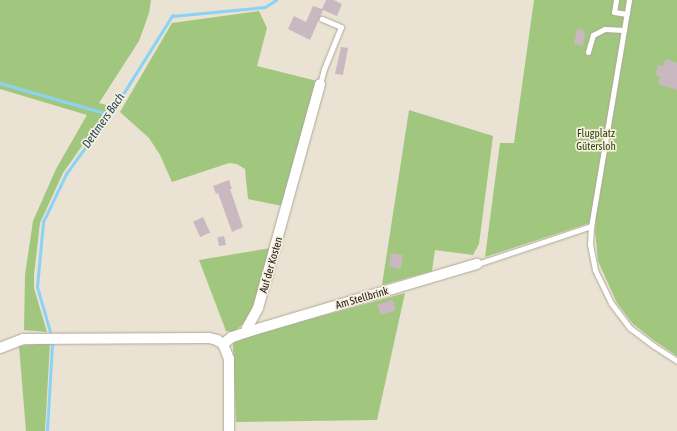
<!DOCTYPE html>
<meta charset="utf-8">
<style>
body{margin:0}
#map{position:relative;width:677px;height:431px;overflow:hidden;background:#eae2d2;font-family:"Asap Condensed",sans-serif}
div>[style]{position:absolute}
.green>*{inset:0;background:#a1c77f}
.stream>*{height:2.5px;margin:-1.25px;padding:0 1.25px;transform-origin:1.25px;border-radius:1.25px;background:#8ad3f7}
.building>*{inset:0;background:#cab8c1;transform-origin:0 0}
.roads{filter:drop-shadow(0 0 1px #b0a899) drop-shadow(0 0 1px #b0a899)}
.service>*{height:5px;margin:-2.5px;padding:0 2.5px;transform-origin:2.5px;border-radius:2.5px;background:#fff}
.minor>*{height:10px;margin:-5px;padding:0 5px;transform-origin:5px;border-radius:5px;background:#fff}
span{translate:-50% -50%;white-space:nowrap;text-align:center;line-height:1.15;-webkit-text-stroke:3.5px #f7efdf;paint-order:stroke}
.park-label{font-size:11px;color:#2d4610}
.street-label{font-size:11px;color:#1e1c16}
.water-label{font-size:12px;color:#1f485c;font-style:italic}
</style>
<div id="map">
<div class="green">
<div style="clip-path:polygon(0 0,151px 0,149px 13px,139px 41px,99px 103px,110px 106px,63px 173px,40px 223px,34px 275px,34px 288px,47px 332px,24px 330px,25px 275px,33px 221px,56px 169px,87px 115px,0 89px)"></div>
<div style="clip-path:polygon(534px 0,677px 0,677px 356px,652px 339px,632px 323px,617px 303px,598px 261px,595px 231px,596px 221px,485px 257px,500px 143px,514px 143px)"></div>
<div style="clip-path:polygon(259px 11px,267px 28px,257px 66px,317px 81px,282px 206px,248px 199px,245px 169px,237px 164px,229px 163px,172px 182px,160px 155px,149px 138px,120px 112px,172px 23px)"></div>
<div style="clip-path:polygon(409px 110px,493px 136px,479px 244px,473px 255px,435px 250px,432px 271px,382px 285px)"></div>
<div style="clip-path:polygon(271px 248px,255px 307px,245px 323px,233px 332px,226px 331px,199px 260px)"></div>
<div style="clip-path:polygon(405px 293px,377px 420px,236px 422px,233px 343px,260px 333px)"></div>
<div style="clip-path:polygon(50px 343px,45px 431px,26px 431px,19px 346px)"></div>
</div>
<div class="stream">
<div style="left:0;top:83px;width:112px;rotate:16deg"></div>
<div style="left:50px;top:332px;width:47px;rotate:-106.1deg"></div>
<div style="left:37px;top:287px;width:65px;rotate:-84.7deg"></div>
<div style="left:43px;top:222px;width:53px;rotate:-64.4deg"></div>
<div style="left:66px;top:174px;width:89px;rotate:-54.2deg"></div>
<div style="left:118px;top:102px;width:102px;rotate:-57.9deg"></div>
<div style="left:172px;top:16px;width:93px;rotate:-5.5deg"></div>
<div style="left:265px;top:7px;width:13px;rotate:-32deg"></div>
<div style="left:47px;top:431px;width:87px;rotate:-86.7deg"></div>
</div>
<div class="building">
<div style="clip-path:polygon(326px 0,334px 0,342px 4px,337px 16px,323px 10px,310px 40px,288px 29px,294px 16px,306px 22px,313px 6px,322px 9px)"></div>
<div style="clip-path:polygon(577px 29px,585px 31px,583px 46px,574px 44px)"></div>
<div style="clip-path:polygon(341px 47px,348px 48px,343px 75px,335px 74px)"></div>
<div style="clip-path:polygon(666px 59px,677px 63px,677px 90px,658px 84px,660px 76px,655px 75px,658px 65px,663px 66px)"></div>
<div style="clip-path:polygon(229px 180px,232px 189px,230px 189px,243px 227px,232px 232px,218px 193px,216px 194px,213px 186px)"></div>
<div style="left:203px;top:217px;width:17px;height:11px;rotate:65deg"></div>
<div style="left:224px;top:236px;width:9px;height:7px;rotate:77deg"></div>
<div style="left:391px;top:253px;width:12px;height:14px;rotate:9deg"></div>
<div style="left:393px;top:300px;width:11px;height:16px;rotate:75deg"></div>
</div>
<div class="roads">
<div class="service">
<div style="left:616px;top:0;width:12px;rotate:99deg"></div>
<div style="left:614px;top:12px;width:13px;rotate:9deg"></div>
<div style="left:629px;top:0;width:229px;rotate:99.5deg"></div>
<div style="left:591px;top:226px;width:18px;rotate:93deg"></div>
<div style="left:590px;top:244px;width:26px;rotate:79deg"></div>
<div style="left:595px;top:270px;width:37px;rotate:64deg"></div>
<div style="left:611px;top:303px;width:31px;rotate:53deg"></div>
<div style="left:630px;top:328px;width:30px;rotate:37deg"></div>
<div style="left:654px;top:346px;width:27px;rotate:33deg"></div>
<div style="left:588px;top:52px;width:18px;rotate:-74deg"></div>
<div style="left:593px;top:35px;width:13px;rotate:-27deg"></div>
<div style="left:605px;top:29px;width:19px;rotate:3deg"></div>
<div style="left:320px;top:84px;width:16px;rotate:-75deg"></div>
<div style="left:324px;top:69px;width:45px;rotate:-68deg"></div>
<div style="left:341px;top:27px;width:21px;rotate:-157deg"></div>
<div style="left:477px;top:264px;width:120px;rotate:-18.4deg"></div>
</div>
<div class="minor">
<div style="left:247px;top:332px;width:4px;rotate:-90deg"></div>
<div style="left:247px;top:328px;width:23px;rotate:-61deg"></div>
<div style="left:258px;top:308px;width:232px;rotate:-74.5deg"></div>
<div style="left:223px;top:344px;width:11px;rotate:-38deg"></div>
<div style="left:232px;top:337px;width:16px;rotate:-18deg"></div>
<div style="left:247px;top:332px;width:240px;rotate:-16.5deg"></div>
<div style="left:0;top:348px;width:25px;rotate:-21deg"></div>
<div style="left:23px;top:339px;width:186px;rotate:-0.3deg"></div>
<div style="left:209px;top:338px;width:8px;rotate:14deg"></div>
<div style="left:217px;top:340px;width:7px;rotate:34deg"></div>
<div style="left:223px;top:344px;width:16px;rotate:68deg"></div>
<div style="left:229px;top:359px;width:72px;rotate:90deg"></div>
</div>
</div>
<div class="park-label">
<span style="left:596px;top:140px">Flugplatz<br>Gütersloh</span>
</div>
<div class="street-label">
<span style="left:271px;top:265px;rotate:-74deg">Auf der Kosten</span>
<span style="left:362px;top:298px;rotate:-16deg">Am Stellbrink</span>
</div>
<div class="water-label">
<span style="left:104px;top:121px;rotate:-55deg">Dettmers Bach</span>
</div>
</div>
